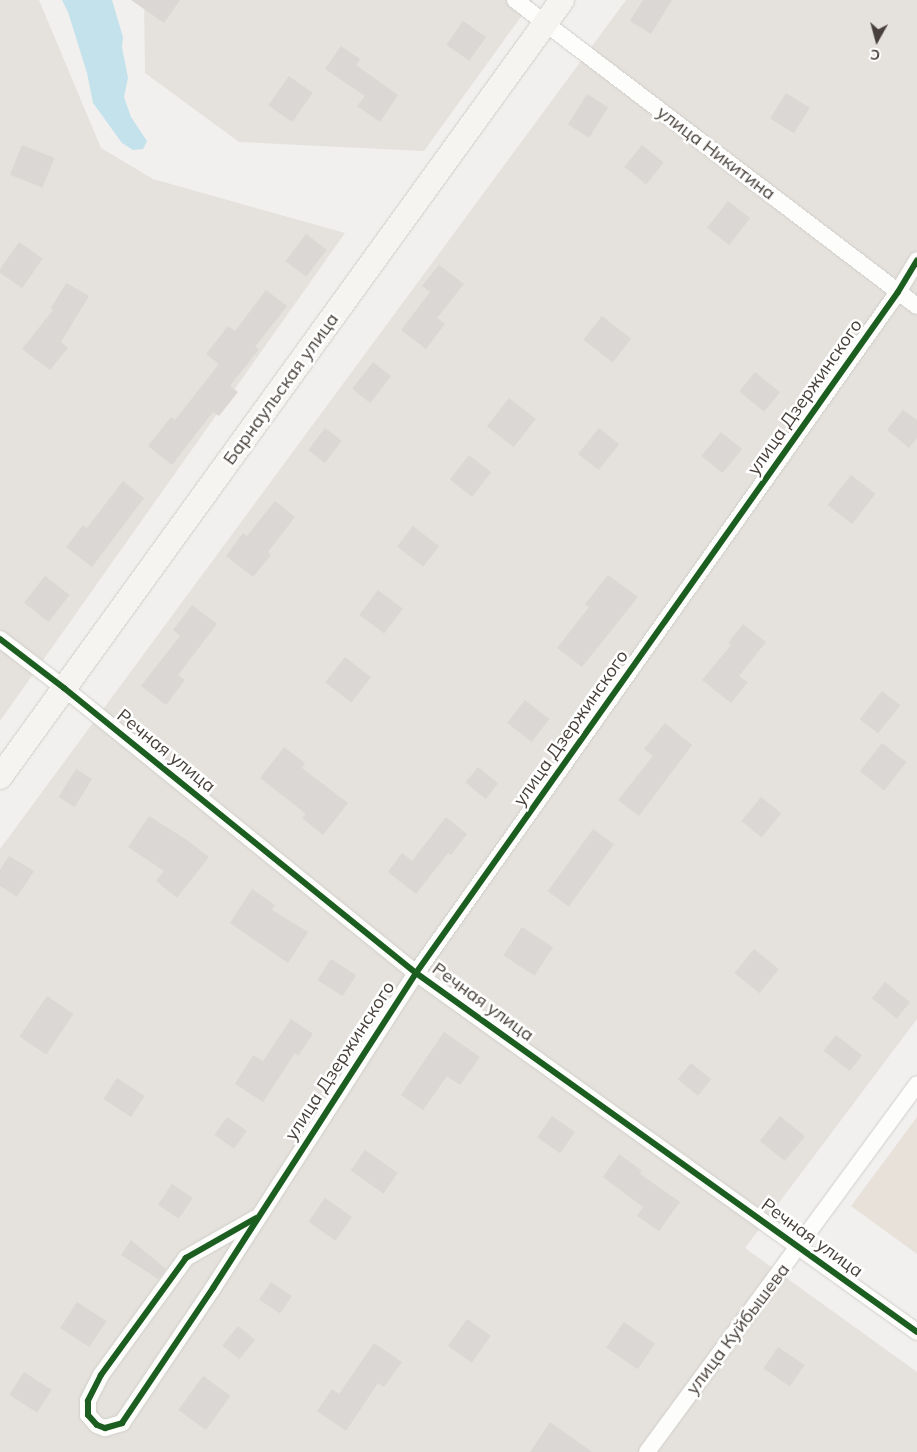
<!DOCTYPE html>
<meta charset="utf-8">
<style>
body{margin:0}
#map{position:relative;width:917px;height:1452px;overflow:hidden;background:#f2f0ee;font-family:Mulish,sans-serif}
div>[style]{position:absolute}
.residential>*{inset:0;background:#e5e1dc}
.education>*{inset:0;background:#e8e1da}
.water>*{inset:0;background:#c3e2eb}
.building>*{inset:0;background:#dad7d5;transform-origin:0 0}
.roads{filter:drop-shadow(0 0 1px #d0cecb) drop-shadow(0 0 1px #d0cecb)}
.street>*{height:16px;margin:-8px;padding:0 8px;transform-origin:8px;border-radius:8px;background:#fdfdfc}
.secondary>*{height:24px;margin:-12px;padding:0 12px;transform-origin:12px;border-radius:12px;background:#f6f4f1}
.cycleway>*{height:6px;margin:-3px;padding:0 3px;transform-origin:3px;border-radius:3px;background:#1b5e20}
span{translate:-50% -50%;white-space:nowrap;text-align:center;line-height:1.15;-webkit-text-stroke:5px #fff;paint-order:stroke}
.street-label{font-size:18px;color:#48403a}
.north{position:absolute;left:852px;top:15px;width:50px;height:50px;-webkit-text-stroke:4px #fff;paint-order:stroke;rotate:187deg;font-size:14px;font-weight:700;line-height:20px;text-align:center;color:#48403a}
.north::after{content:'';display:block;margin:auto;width:18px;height:22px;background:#48403a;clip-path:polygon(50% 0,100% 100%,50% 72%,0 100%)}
</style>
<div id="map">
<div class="residential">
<div style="clip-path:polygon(0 0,39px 0,101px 148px,153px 179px,345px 233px,0 721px)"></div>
<div style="clip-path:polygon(144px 0,533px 0,424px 151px,239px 142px,145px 73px)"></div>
<div style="clip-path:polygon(626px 0,917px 0,917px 1019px,745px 1248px,917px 1372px,917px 1452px,0 1452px,0 849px)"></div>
</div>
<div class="education">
<div style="clip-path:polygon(917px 1117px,917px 1254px,851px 1206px)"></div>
</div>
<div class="water">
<div style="clip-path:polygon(62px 0,112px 0,123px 37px,122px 47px,128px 78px,124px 97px,131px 117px,147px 141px,143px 149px,133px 150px,122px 143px,93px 103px,87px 73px,68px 12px)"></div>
</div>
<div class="building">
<div style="clip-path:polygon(131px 0,180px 0,164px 23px)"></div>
<div style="clip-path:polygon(643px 0,672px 0,651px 34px,630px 21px)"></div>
<div style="left:463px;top:21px;width:28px;height:29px;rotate:35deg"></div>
<div style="clip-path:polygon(341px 46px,360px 59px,356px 65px,398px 95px,380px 122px,357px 106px,365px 96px,325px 69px)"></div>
<div style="left:289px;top:76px;width:29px;height:36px;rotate:35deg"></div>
<div style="left:786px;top:93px;width:28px;height:30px;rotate:32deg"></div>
<div style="left:587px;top:94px;width:25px;height:36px;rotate:32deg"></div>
<div style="left:22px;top:145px;width:35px;height:32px;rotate:22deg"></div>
<div style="left:642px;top:145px;width:28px;height:28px;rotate:39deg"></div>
<div style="left:728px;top:201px;width:28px;height:34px;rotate:38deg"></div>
<div style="left:306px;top:234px;width:26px;height:34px;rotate:37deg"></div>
<div style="left:19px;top:242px;width:29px;height:36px;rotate:35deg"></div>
<div style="clip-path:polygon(439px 265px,464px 284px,437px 318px,445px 324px,426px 349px,401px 330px,430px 292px,422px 286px)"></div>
<div style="clip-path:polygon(66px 283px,89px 296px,61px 342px,68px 348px,50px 370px,22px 349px,53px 310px,51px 308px)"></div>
<div style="clip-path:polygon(266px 290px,287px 306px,255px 347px,259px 349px,230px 386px,238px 392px,219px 416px,213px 412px,172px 465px,148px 446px,171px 417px,175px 420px,219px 364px,206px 354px,228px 326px,235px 331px)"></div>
<div style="left:602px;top:316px;width:37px;height:30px;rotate:38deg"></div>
<div style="left:373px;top:362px;width:23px;height:34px;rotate:38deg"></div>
<div style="left:755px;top:372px;width:32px;height:25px;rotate:39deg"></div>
<div style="left:509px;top:398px;width:34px;height:36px;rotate:38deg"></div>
<div style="clip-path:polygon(903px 410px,917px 420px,917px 438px,909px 448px,887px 430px)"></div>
<div style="left:325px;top:428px;width:21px;height:28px;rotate:37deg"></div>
<div style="left:599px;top:428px;width:26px;height:33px;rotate:39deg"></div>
<div style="left:721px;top:432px;width:27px;height:31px;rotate:39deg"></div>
<div style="left:469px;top:455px;width:28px;height:31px;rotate:38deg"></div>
<div style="left:851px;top:475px;width:31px;height:38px;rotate:38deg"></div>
<div style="clip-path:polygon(123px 481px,144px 498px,92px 567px,66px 547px,83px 525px,87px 528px)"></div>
<div style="clip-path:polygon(275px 501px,295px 517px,268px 552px,271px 555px,253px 577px,226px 556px,243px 533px,247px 536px)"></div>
<div style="left:413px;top:526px;width:33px;height:26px;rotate:38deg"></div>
<div style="clip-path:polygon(608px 575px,638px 597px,582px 667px,557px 648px,589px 607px,585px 604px)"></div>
<div style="left:45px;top:576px;width:31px;height:34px;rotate:38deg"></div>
<div style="left:378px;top:590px;width:31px;height:31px;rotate:37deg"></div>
<div style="clip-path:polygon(192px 605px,217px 624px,178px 675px,185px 680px,166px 705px,141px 686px,180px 636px,173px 630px)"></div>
<div style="clip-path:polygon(743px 624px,766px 642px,739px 676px,748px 682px,731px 703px,702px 680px,731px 645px,728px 643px)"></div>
<div style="left:345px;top:657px;width:33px;height:32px;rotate:38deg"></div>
<div style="left:882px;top:691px;width:23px;height:36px;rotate:38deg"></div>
<div style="left:525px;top:700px;width:31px;height:29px;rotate:38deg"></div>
<div style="clip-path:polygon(665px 723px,692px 745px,639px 816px,618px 800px,653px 756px,644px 749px)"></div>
<div style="left:882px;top:743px;width:31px;height:36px;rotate:38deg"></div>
<div style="clip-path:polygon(284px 747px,305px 763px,302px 768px,348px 803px,323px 835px,302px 818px,306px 814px,260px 778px)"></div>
<div style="left:478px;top:767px;width:26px;height:20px;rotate:39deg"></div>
<div style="left:76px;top:769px;width:19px;height:33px;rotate:32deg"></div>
<div style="left:761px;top:797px;width:26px;height:31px;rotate:39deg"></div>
<div style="clip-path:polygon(149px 816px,187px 840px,209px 857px,177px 898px,156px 881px,164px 871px,128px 847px)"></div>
<div style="clip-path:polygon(446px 817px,467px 834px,451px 855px,448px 853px,416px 894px,388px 872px,402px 853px,412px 861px)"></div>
<div style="left:593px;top:829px;width:26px;height:77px;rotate:36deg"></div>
<div style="clip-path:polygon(9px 856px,34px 871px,17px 897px,0 886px,0 870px)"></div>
<div style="clip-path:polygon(252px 889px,275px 905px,272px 910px,308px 932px,288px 963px,230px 923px)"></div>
<div style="left:522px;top:927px;width:37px;height:34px;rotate:33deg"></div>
<div style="left:754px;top:949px;width:32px;height:31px;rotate:39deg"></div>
<div style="left:331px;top:959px;width:30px;height:25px;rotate:33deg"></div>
<div style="left:885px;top:982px;width:32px;height:21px;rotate:39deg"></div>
<div style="left:47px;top:996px;width:32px;height:49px;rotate:34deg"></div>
<div style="clip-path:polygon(291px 1019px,313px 1034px,298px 1056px,295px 1053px,263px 1102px,235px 1084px,253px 1055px,263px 1061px)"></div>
<div style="clip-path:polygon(444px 1032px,480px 1057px,460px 1085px,447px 1076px,423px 1110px,401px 1095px)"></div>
<div style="left:836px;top:1035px;width:33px;height:20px;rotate:38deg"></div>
<div style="left:691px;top:1063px;width:26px;height:21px;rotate:39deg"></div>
<div style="left:117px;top:1078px;width:33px;height:25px;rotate:33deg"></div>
<div style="left:552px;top:1116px;width:28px;height:26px;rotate:35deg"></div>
<div style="left:780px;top:1116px;width:32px;height:32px;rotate:39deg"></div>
<div style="left:227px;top:1117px;width:24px;height:22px;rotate:35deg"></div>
<div style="left:365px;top:1150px;width:40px;height:25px;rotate:35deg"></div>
<div style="clip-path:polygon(619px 1154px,642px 1171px,640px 1174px,680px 1202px,659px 1231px,637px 1216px,643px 1207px,603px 1177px)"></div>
<div style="left:172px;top:1184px;width:25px;height:25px;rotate:34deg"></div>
<div style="left:325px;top:1198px;width:33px;height:29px;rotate:35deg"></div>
<div style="clip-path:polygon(131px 1240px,166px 1269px,158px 1279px,121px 1255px)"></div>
<div style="left:271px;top:1282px;width:25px;height:21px;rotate:34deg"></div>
<div style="left:77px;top:1302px;width:35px;height:31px;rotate:33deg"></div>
<div style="left:467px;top:1319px;width:29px;height:33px;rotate:35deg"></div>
<div style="left:624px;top:1322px;width:38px;height:31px;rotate:35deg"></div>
<div style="left:238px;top:1326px;width:22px;height:25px;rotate:39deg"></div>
<div style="clip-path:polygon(374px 1343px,402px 1362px,384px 1387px,378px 1383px,346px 1431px,317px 1411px,332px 1389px,339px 1394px)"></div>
<div style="left:778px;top:1347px;width:32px;height:26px;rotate:34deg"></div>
<div style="left:24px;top:1372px;width:33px;height:27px;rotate:33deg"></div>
<div style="left:203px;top:1376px;width:34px;height:42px;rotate:36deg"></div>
<div style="clip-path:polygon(550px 1422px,592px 1452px,530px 1452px)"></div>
</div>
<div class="roads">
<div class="street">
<div style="left:515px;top:0;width:505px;rotate:37.28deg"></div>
<div style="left:0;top:639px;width:81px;rotate:37.4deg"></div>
<div style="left:64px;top:688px;width:453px;rotate:39deg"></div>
<div style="left:416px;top:973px;width:616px;rotate:35.62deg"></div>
<div style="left:256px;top:1218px;width:81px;rotate:150.3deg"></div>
<div style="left:186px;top:1258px;width:145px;rotate:126deg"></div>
<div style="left:101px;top:1375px;width:29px;rotate:117deg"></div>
<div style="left:88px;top:1401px;width:14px;rotate:90deg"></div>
<div style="left:88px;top:1415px;width:13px;rotate:48deg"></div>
<div style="left:97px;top:1425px;width:9px;rotate:21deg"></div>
<div style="left:105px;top:1428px;width:18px;rotate:-16deg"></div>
<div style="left:122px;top:1423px;width:163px;rotate:-56deg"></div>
<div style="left:213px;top:1288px;width:375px;rotate:-57.2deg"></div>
<div style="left:416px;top:973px;width:834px;rotate:-54.71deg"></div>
<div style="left:898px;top:292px;width:37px;rotate:-59deg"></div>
<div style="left:647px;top:1452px;width:456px;rotate:-53.7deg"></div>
</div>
<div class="secondary">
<div style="left:0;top:777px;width:959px;rotate:-54.12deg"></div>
</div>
</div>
<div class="cycleway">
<div style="left:0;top:639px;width:81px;rotate:37.4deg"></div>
<div style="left:64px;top:688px;width:453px;rotate:39deg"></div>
<div style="left:416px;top:973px;width:616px;rotate:35.62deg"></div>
<div style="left:256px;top:1218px;width:81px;rotate:150.3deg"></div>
<div style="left:186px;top:1258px;width:145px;rotate:126deg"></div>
<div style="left:101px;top:1375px;width:29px;rotate:117deg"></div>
<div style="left:88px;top:1401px;width:14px;rotate:90deg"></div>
<div style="left:88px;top:1415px;width:13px;rotate:48deg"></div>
<div style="left:97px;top:1425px;width:9px;rotate:21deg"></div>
<div style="left:105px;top:1428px;width:18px;rotate:-16deg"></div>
<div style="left:122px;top:1423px;width:163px;rotate:-56deg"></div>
<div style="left:213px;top:1288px;width:375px;rotate:-57.2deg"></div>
<div style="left:416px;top:973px;width:834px;rotate:-54.71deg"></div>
<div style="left:898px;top:292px;width:37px;rotate:-59deg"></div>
</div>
<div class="street-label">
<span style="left:716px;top:153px;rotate:37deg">улица Никитина</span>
<span style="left:281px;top:389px;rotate:-54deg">Барнаульская улица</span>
<span style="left:805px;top:397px;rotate:-55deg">улица Дзержинского</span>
<span style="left:571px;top:728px;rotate:-55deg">улица Дзержинского</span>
<span style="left:166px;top:751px;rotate:39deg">Речная улица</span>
<span style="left:483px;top:1002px;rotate:36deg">Речная улица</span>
<span style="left:340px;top:1061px;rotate:-57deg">улица Дзержинского</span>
<span style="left:812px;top:1238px;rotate:36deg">Речная улица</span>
<span style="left:738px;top:1329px;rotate:-53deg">улица Куйбышева</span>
</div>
<div class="north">С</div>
</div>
